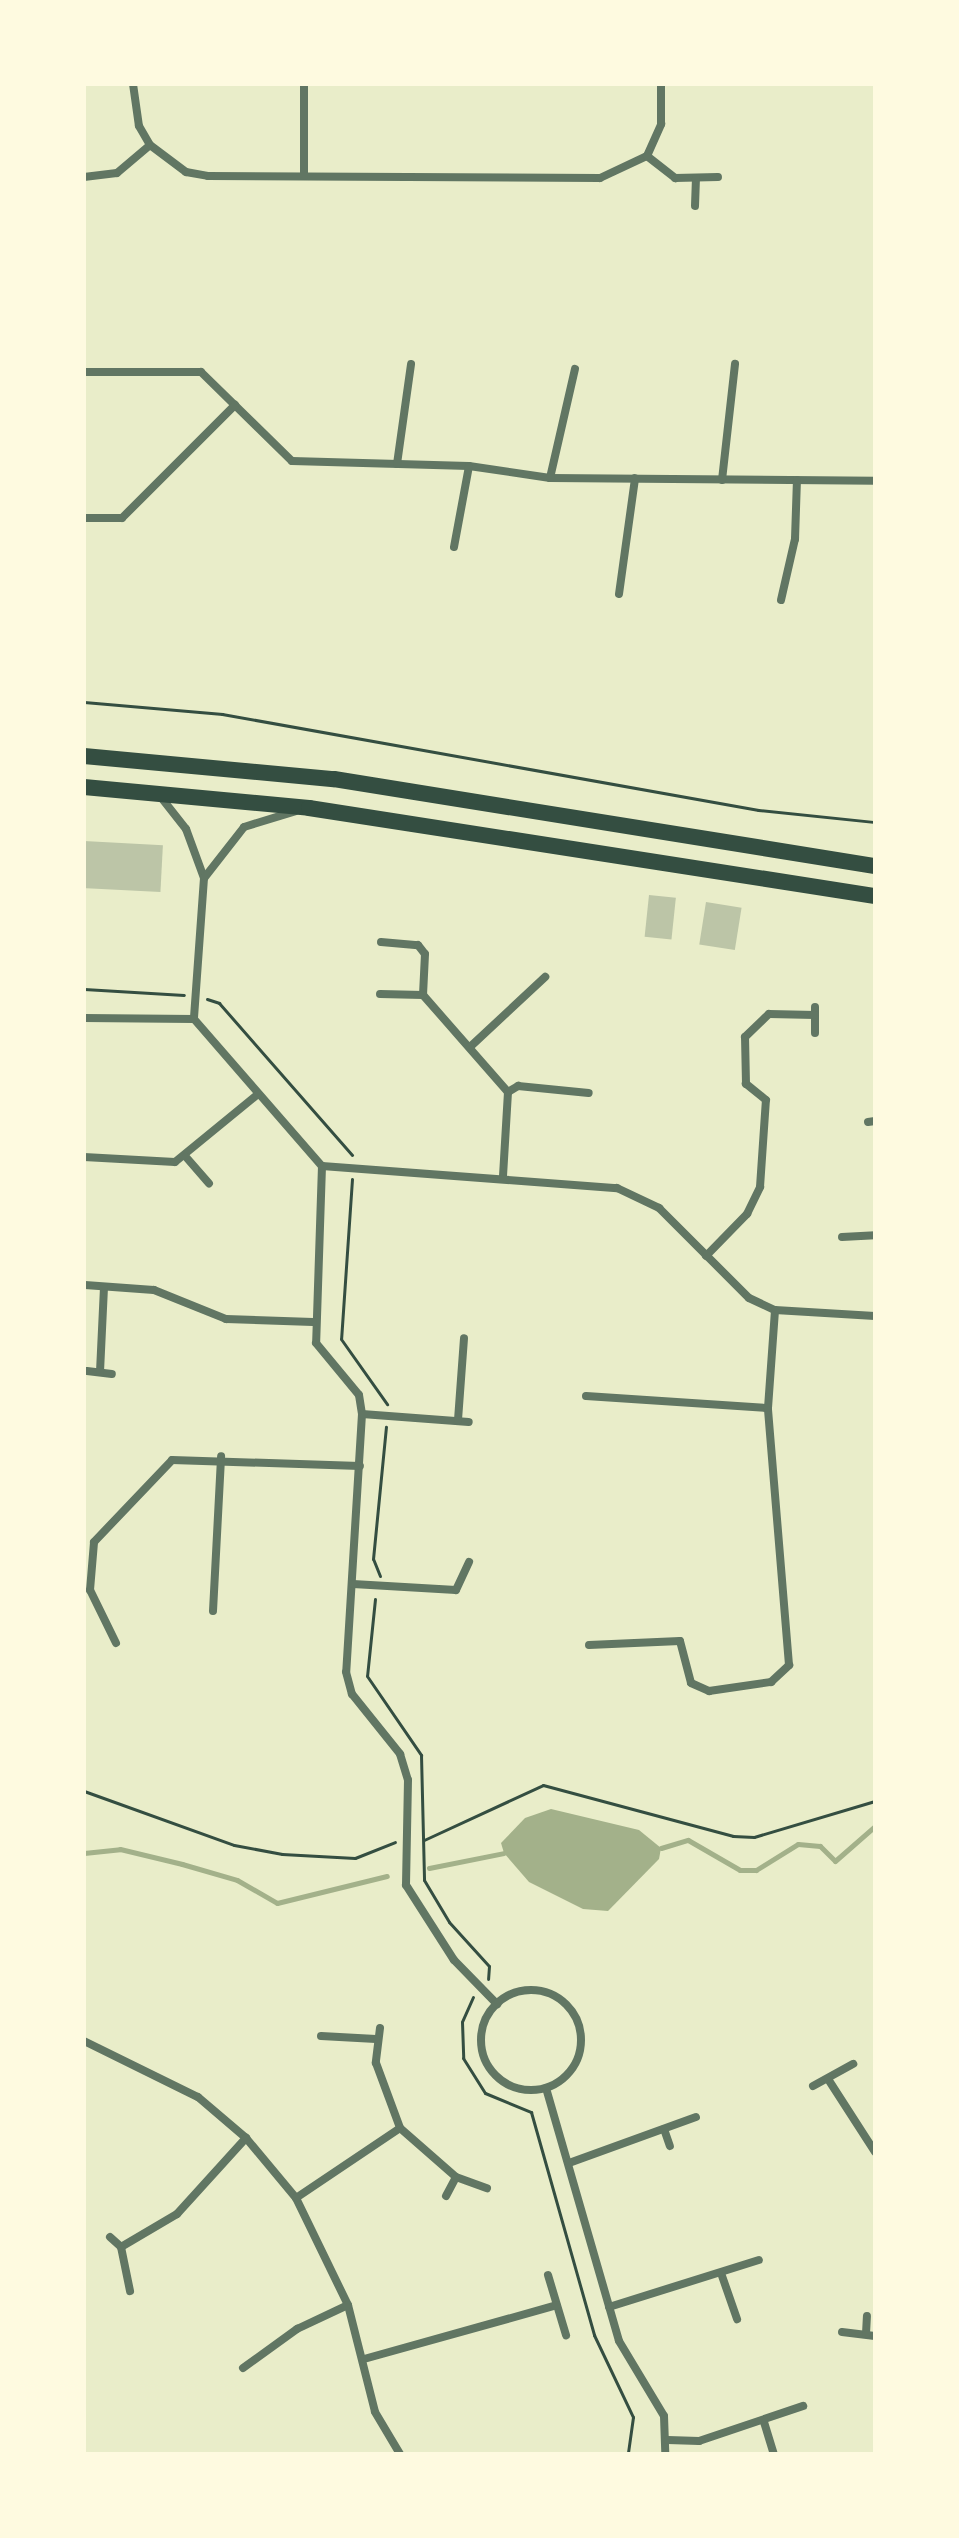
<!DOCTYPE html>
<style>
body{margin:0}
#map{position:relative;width:959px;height:2538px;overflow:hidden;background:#e9edc9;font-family:"Asap Condensed",sans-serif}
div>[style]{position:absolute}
.water>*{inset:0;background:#a3b18a}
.stream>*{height:5px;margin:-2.5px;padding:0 2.5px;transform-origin:2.5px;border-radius:2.5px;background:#a3b18a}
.building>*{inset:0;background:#bcc5a7;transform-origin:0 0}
.path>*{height:3px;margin:-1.5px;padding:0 1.5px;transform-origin:1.5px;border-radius:1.5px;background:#344e41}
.minor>*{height:8px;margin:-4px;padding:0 4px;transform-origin:4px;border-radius:4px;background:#617663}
.minor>.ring{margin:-4px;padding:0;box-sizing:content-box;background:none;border:8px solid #617663;border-radius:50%}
.trunk>*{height:16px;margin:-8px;padding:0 8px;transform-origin:8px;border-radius:8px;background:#344e41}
span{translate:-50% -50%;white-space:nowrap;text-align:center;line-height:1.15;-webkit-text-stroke:6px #fefae0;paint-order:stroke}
.frame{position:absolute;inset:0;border:86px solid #fefae0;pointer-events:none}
</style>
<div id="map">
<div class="water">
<div style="clip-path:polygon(551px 1809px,639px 1830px,661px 1848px,659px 1859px,608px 1911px,583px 1909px,529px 1882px,504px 1853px,501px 1843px,525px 1818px)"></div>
</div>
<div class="stream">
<div style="left:661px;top:1848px;width:28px;rotate:-17deg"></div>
<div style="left:688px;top:1840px;width:60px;rotate:30deg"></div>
<div style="left:740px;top:1870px;width:16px"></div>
<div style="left:756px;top:1870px;width:49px;rotate:-31.8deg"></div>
<div style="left:798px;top:1844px;width:22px;rotate:5deg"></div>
<div style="left:820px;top:1846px;width:21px;rotate:45deg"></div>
<div style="left:835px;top:1861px;width:53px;rotate:-41.2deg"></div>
<div style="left:84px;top:1853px;width:36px;rotate:-6deg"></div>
<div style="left:120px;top:1849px;width:64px;rotate:13.6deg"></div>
<div style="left:182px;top:1864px;width:57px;rotate:16.2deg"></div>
<div style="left:237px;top:1880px;width:46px;rotate:29.9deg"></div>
<div style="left:277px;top:1903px;width:113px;rotate:-13.8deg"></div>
<div style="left:429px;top:1868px;width:76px;rotate:-11.3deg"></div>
</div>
<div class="building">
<div style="left:84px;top:841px;width:79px;height:47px;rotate:3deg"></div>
<div style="left:649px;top:895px;width:27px;height:42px;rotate:6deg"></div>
<div style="left:706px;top:902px;width:36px;height:43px;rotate:9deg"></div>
</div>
<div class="path">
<div style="left:84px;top:702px;width:139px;rotate:5deg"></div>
<div style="left:222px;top:714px;width:545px;rotate:10.15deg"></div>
<div style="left:758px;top:810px;width:118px;rotate:5.9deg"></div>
<div style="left:84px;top:989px;width:100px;rotate:3.4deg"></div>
<div style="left:207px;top:999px;width:13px;rotate:18deg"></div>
<div style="left:219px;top:1003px;width:202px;rotate:48.8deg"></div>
<div style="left:352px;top:1179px;width:160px;rotate:93.9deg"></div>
<div style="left:341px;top:1339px;width:80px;rotate:54.7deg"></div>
<div style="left:380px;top:1576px;width:18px;rotate:-112deg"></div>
<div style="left:373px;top:1559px;width:133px;rotate:-84.4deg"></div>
<div style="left:375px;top:1599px;width:77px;rotate:95.9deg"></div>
<div style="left:367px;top:1676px;width:96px;rotate:55.6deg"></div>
<div style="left:421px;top:1755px;width:125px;rotate:88.6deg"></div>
<div style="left:424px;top:1880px;width:49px;rotate:59.2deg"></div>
<div style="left:449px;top:1922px;width:59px;rotate:47.7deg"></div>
<div style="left:489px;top:1966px;width:13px;rotate:94deg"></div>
<div style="left:84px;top:1791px;width:159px;rotate:19.8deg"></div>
<div style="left:234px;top:1845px;width:49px;rotate:10.6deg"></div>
<div style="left:282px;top:1854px;width:73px;rotate:3.1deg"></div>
<div style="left:355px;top:1858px;width:43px;rotate:-21.8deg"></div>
<div style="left:424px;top:1840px;width:131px;rotate:-24.8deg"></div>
<div style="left:543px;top:1785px;width:197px;rotate:15deg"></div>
<div style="left:733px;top:1836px;width:21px;rotate:3deg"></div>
<div style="left:754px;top:1837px;width:126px;rotate:-16.6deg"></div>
<div style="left:473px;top:1997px;width:27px;rotate:114deg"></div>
<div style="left:462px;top:2022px;width:36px;rotate:88deg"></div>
<div style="left:463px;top:2058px;width:41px;rotate:57.8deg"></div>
<div style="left:485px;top:2093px;width:50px;rotate:22.4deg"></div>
<div style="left:531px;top:2112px;width:232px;rotate:74.2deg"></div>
<div style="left:594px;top:2335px;width:91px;rotate:64.6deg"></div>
<div style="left:633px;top:2417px;width:37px;rotate:98deg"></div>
</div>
<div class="minor">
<div style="left:133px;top:84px;width:42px;rotate:81.9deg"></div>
<div style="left:139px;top:126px;width:22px;rotate:60deg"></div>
<div style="left:150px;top:145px;width:45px;rotate:36.9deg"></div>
<div style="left:186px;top:172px;width:22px;rotate:10deg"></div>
<div style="left:208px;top:176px;width:392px;rotate:0.3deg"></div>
<div style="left:600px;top:178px;width:52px;rotate:-25.1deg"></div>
<div style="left:647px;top:156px;width:35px;rotate:-66deg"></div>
<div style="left:661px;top:124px;width:40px;rotate:-90deg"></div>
<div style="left:304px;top:84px;width:92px;rotate:90deg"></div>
<div style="left:647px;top:156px;width:36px;rotate:38deg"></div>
<div style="left:675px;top:178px;width:43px;rotate:-1.3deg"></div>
<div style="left:84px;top:177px;width:33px;rotate:-7deg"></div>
<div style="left:117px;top:173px;width:43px;rotate:-40.3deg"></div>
<div style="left:695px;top:206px;width:28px;rotate:-88deg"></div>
<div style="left:84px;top:372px;width:117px"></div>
<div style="left:201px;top:372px;width:127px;rotate:44.4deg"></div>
<div style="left:292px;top:461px;width:177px;rotate:1.6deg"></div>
<div style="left:469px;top:466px;width:82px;rotate:8.4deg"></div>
<div style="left:550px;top:478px;width:325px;rotate:0.5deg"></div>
<div style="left:397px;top:464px;width:101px;rotate:-82deg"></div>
<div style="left:550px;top:478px;width:112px;rotate:-77.1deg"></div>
<div style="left:722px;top:480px;width:117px;rotate:-83.6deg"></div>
<div style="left:84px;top:518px;width:38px"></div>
<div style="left:122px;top:518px;width:160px;rotate:-45deg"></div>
<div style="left:454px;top:547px;width:82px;rotate:-79.5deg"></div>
<div style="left:619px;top:594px;width:117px;rotate:-82.1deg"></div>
<div style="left:781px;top:600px;width:63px;rotate:-77.1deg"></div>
<div style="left:795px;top:539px;width:59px;rotate:-88.1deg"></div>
<div style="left:160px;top:796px;width:42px;rotate:51.8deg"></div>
<div style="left:186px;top:829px;width:52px;rotate:69.8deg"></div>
<div style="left:204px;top:878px;width:141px;rotate:94.1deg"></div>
<div style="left:205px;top:877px;width:63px;rotate:-52deg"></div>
<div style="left:244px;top:827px;width:54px;rotate:-17.1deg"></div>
<div style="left:381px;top:942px;width:37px;rotate:5deg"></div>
<div style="left:418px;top:945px;width:11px;rotate:52deg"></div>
<div style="left:425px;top:954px;width:41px;rotate:92.8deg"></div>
<div style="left:423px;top:995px;width:129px;rotate:48.8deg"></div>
<div style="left:508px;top:1092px;width:84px;rotate:93.4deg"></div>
<div style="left:380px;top:994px;width:43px;rotate:1.3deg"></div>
<div style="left:84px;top:1018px;width:110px;rotate:0.5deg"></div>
<div style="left:194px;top:1019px;width:195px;rotate:49deg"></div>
<div style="left:322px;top:1166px;width:177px;rotate:91.9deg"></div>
<div style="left:316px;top:1343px;width:67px;rotate:50.4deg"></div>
<div style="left:359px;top:1395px;width:19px;rotate:81deg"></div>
<div style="left:362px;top:1414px;width:258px;rotate:93.5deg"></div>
<div style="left:346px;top:1672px;width:23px;rotate:75deg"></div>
<div style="left:352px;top:1694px;width:77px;rotate:51.3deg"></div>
<div style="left:400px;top:1754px;width:27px;rotate:73deg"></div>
<div style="left:408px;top:1780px;width:105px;rotate:91.1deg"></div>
<div style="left:406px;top:1885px;width:89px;rotate:57.4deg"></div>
<div style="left:454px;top:1960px;width:62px;rotate:45.7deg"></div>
<div style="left:815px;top:1033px;width:26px;rotate:-90deg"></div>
<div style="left:470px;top:1047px;width:103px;rotate:-43deg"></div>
<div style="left:508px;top:1092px;width:12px;rotate:-31deg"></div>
<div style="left:518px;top:1086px;width:71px;rotate:5.6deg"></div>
<div style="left:868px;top:1122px;width:7px;rotate:-8deg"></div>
<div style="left:84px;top:1157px;width:91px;rotate:3.1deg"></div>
<div style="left:175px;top:1162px;width:107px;rotate:-39.3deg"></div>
<div style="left:186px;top:1157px;width:35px;rotate:49deg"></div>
<div style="left:322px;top:1166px;width:296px;rotate:4.3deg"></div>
<div style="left:617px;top:1188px;width:47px;rotate:25.5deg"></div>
<div style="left:659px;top:1208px;width:127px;rotate:45deg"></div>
<div style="left:749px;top:1298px;width:29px;rotate:25deg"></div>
<div style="left:775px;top:1310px;width:100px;rotate:3.4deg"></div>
<div style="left:842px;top:1237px;width:33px;rotate:-3deg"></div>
<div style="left:706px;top:1256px;width:59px;rotate:-45.7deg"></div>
<div style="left:747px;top:1214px;width:30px;rotate:-64deg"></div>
<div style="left:760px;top:1187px;width:87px;rotate:-86.1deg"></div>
<div style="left:766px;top:1100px;width:26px;rotate:-141deg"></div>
<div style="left:746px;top:1084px;width:47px;rotate:-91.2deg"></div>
<div style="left:745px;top:1037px;width:33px;rotate:-44deg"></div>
<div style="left:769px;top:1014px;width:46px;rotate:1.2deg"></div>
<div style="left:85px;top:1285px;width:69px;rotate:4.1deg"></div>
<div style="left:154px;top:1290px;width:78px;rotate:21.9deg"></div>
<div style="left:226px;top:1319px;width:87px;rotate:2deg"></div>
<div style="left:87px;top:1371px;width:25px;rotate:7deg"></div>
<div style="left:100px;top:1372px;width:85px;rotate:-87.3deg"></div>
<div style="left:586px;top:1396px;width:182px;rotate:3.8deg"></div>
<div style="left:362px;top:1414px;width:107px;rotate:4.3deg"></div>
<div style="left:458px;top:1420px;width:82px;rotate:-85.8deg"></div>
<div style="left:353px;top:1584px;width:103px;rotate:3.3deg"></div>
<div style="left:456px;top:1590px;width:31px;rotate:-65deg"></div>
<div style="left:213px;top:1611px;width:155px;rotate:-87deg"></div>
<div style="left:116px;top:1643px;width:59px;rotate:-116.1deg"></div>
<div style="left:90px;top:1590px;width:48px;rotate:-85.2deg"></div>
<div style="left:94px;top:1542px;width:113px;rotate:-46.4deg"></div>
<div style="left:172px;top:1460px;width:188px;rotate:1.8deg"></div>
<div style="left:589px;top:1645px;width:91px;rotate:-2.5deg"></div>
<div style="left:680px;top:1641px;width:43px;rotate:75.3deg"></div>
<div style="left:691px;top:1683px;width:20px;rotate:24deg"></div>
<div style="left:709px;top:1691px;width:63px;rotate:-8.3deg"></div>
<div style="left:771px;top:1682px;width:25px;rotate:-43deg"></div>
<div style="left:789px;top:1665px;width:258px;rotate:-94.7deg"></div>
<div style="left:768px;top:1408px;width:98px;rotate:-85.9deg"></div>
<div class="ring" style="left:481px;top:1990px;width:92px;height:92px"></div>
<div style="left:380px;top:2028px;width:35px;rotate:97deg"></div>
<div style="left:376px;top:2063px;width:69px;rotate:69.7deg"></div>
<div style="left:400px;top:2128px;width:74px;rotate:41.2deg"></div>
<div style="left:456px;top:2177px;width:33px;rotate:20deg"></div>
<div style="left:321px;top:2036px;width:55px;rotate:3.1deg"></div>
<div style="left:84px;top:2041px;width:127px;rotate:26.2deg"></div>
<div style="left:198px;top:2097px;width:63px;rotate:40.5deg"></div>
<div style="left:246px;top:2138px;width:78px;rotate:50.2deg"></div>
<div style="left:296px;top:2198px;width:119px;rotate:64.1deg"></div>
<div style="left:348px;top:2305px;width:110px;rotate:75.8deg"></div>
<div style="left:375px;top:2412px;width:49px;rotate:59.2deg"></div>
<div style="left:828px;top:2079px;width:87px;rotate:57.2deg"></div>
<div style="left:813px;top:2086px;width:46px;rotate:-28.8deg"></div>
<div style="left:546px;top:2088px;width:263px;rotate:73.9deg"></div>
<div style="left:619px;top:2341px;width:87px;rotate:59deg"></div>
<div style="left:664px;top:2416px;width:38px;rotate:88deg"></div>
<div style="left:664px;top:2129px;width:18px;rotate:71deg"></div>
<div style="left:569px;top:2163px;width:135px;rotate:-19.9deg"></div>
<div style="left:446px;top:2196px;width:21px;rotate:-62deg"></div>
<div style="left:296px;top:2198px;width:125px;rotate:-33.9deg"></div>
<div style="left:110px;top:2237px;width:15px;rotate:42deg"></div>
<div style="left:121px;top:2247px;width:45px;rotate:78.4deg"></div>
<div style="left:121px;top:2247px;width:65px;rotate:-30.5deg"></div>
<div style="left:177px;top:2214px;width:103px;rotate:-47.8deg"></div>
<div style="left:721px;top:2273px;width:49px;rotate:70.8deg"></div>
<div style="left:548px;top:2275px;width:63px;rotate:73.3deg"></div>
<div style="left:609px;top:2307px;width:157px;rotate:-17.4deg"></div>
<div style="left:842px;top:2332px;width:33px;rotate:7deg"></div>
<div style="left:866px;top:2334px;width:18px;rotate:-87deg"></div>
<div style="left:364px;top:2359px;width:200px;rotate:-15.6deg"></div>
<div style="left:243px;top:2368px;width:67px;rotate:-35.8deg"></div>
<div style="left:297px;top:2329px;width:56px;rotate:-25.2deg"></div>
<div style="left:764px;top:2422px;width:34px;rotate:73deg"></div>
<div style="left:668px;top:2440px;width:31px;rotate:2deg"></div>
<div style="left:699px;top:2441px;width:110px;rotate:-18.6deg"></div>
</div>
<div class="trunk">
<div style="left:84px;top:756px;width:251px;rotate:5.3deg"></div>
<div style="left:334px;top:779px;width:548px;rotate:9.14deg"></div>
<div style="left:84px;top:787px;width:226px;rotate:5.3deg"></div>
<div style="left:309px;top:808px;width:573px;rotate:8.84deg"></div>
</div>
<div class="frame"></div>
</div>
